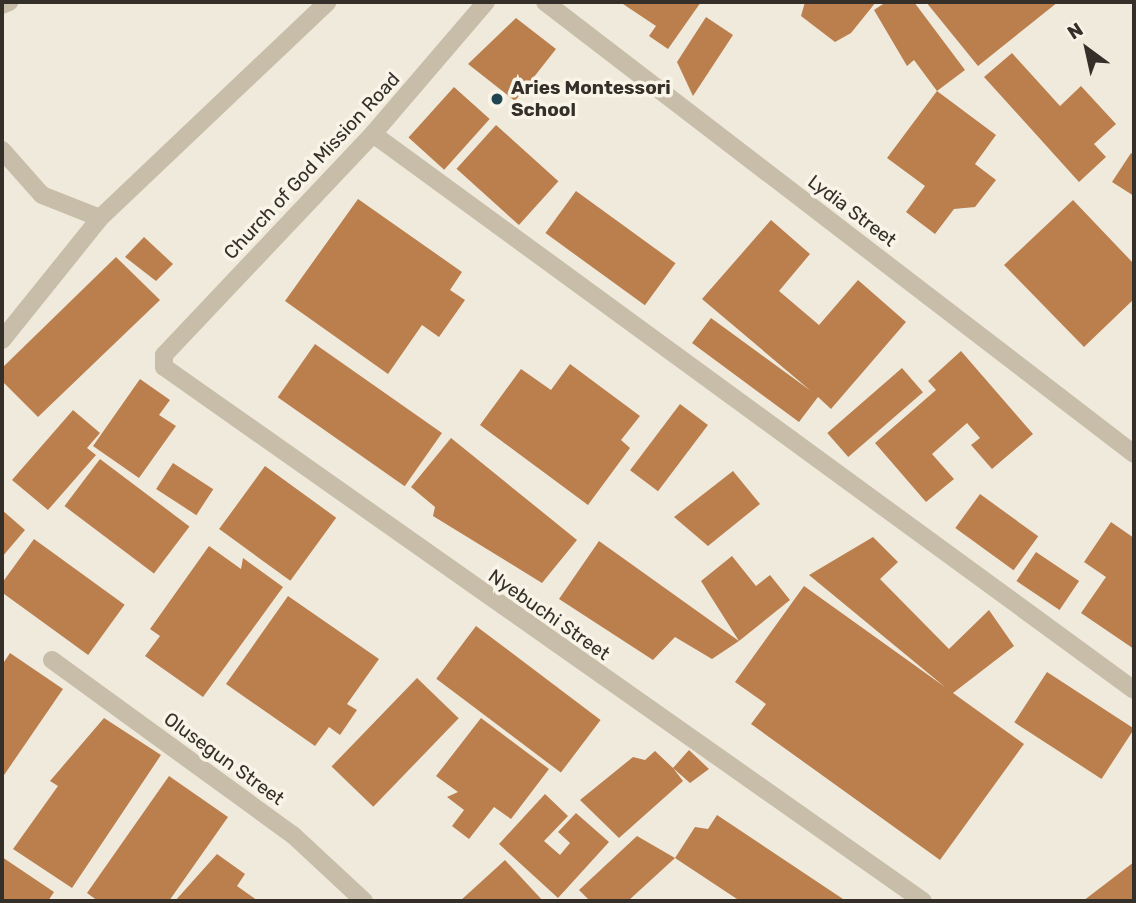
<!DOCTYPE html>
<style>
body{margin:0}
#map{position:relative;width:1136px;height:903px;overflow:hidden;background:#f0eadc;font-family:Rubik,sans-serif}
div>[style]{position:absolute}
.building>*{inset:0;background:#bb7f4e;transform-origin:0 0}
.lane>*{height:18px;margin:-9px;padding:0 9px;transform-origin:9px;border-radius:9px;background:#c7bda9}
.street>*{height:18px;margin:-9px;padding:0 9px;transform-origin:9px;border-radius:9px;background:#c7bda9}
.dots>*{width:19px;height:19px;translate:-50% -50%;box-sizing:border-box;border:4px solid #f8f4e8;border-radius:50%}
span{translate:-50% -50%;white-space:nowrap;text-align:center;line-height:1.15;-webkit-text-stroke:7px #f8f4e8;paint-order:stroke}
.poi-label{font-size:19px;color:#342f28;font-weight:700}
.left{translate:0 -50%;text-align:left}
.street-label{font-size:19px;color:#342f28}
.frame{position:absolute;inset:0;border:4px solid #342f28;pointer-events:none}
.north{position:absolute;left:1052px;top:14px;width:70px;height:70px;-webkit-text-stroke:5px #f8f4e8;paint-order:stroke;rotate:327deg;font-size:19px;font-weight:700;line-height:28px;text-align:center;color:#342f28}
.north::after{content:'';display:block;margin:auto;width:24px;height:32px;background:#342f28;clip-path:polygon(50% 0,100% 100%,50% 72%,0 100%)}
</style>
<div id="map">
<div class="building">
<div style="clip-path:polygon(620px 2px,701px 2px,668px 49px,649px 36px,656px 26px)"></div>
<div style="clip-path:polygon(805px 2px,876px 2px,851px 33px,835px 42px,801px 16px)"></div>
<div style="clip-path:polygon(886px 2px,914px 2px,965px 70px,937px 91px,914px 60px,907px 66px,874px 10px)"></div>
<div style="clip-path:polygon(926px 2px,1058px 2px,978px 66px)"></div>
<div style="clip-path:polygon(706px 17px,733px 35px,693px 96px,677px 62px)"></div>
<div style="clip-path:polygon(516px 18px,556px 49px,515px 101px,468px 64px)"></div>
<div style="clip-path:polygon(1012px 53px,1060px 106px,1081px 86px,1116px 124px,1094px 144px,1106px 157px,1079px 182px,984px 77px)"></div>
<div style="left:454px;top:87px;width:48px;height:68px;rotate:42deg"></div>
<div style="clip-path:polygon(937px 91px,996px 135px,975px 164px,996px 180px,975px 207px,954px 209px,935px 234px,906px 212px,925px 186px,887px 158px)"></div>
<div style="left:496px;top:125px;width:84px;height:59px;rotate:42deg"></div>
<div style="clip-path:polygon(1131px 153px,1134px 155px,1134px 196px,1112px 182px)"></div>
<div style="left:576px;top:191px;width:123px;height:52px;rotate:36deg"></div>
<div style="clip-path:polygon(358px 199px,462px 272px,450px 290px,465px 300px,439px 337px,422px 325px,388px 374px,285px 301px)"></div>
<div style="clip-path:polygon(1073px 200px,1134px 264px,1134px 299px,1084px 347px,1004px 265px)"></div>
<div style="clip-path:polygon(771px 220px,810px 254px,779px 291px,819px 325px,858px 280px,906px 322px,831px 409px,818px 397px,799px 422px,692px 343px,711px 318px,811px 391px,702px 299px)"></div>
<div style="clip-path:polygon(144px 237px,173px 264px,156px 281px,125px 257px)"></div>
<div style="clip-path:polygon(116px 257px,160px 300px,38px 417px,2px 381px,2px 368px)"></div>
<div style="left:315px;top:344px;width:155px;height:65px;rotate:35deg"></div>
<div style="clip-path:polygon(961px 351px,1033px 434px,992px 469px,971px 445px,980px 438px,967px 423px,932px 454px,954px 479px,926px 502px,875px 443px,936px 390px,928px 381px)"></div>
<div style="clip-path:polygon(570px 364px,640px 416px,621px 440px,630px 448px,588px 505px,480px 425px,521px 369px,551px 390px)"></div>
<div style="left:902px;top:368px;width:32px;height:99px;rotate:49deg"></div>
<div style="clip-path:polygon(140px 379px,170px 400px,159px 415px,176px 426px,139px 478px,93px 446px)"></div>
<div style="left:680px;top:404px;width:35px;height:83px;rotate:37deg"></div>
<div style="clip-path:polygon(73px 410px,100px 433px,87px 448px,96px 455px,48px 510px,12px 480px)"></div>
<div style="clip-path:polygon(451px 438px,577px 540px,542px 583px,433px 516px,435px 507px,411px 487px)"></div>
<div style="left:100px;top:459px;width:112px;height:59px;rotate:37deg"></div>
<div style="left:173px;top:463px;width:48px;height:31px;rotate:33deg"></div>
<div style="left:265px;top:466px;width:88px;height:78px;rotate:36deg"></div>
<div style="clip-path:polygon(733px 471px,760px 504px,708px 546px,674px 517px)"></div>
<div style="left:980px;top:494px;width:72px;height:42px;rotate:36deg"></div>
<div style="clip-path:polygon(2px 510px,25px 530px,2px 557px)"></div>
<div style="clip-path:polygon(1111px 522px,1134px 538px,1134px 649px,1081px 613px,1106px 577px,1084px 562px)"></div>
<div style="clip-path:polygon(873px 537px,898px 562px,880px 579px,949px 649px,989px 610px,1014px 646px,953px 693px,1024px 744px,940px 860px,751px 724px,766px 704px,735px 682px,804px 586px,945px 687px,809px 575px)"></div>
<div style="left:34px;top:539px;width:112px;height:62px;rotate:36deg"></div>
<div style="clip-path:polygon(599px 541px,739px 641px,701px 581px,732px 556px,756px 586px,770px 575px,790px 600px,739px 641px,712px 659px,675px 637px,653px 660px,559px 599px)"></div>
<div style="clip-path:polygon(209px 546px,241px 569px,243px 558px,283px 587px,203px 697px,145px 656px,160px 636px,150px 629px)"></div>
<div style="left:1036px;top:552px;width:52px;height:35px;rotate:34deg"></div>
<div style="clip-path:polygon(288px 596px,379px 659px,347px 704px,357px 710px,340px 735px,329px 727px,315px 746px,226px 684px)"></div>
<div style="left:476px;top:626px;width:156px;height:66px;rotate:37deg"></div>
<div style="clip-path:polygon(10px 653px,63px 689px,2px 778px,2px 665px)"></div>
<div style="left:1047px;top:672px;width:104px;height:60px;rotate:33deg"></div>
<div style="left:417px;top:678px;width:58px;height:123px;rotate:44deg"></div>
<div style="clip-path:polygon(104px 718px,161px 755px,72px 888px,13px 849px,58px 786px,50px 781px)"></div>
<div style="clip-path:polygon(481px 718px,549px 769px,511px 819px,494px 807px,469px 839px,452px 826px,464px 810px,447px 797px,458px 792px,436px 776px)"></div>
<div style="clip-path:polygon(689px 750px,709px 769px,690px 783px,673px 768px,683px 781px,619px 838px,580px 800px,633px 757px,645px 760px,655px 751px,673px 768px)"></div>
<div style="clip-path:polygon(169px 776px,228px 817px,169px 901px,98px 901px,87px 893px)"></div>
<div style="clip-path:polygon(545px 794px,568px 816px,544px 841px,560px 855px,570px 843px,558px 832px,576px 813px,609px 842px,558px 898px,499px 844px)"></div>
<div style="clip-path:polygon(717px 815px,846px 901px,740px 901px,675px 858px,695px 827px,708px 829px)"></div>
<div style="clip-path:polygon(637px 836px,675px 858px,628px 901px,590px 901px,579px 890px)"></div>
<div style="clip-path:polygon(217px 854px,245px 874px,237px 886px,258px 901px,175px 901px)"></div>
<div style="clip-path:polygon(2px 857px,54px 892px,48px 901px,2px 901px)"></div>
<div style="clip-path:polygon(505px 860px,543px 901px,460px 901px)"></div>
<div style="clip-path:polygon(1134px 862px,1134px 901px,1083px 901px)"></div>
</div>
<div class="lane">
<div style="left:2px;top:5px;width:8px;rotate:-23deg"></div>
<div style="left:2px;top:150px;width:60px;rotate:48.4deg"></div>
<div style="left:42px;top:195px;width:62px;rotate:21.6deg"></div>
<div style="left:2px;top:340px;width:156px;rotate:-51.2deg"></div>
<div style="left:100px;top:218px;width:314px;rotate:-43.5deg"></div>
</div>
<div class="street">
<div style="left:486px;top:2px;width:174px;rotate:130.6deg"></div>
<div style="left:373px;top:134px;width:304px;rotate:133.4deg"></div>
<div style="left:164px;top:355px;width:12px;rotate:90deg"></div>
<div style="left:164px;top:367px;width:928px;rotate:35.13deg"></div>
<div style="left:545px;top:2px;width:742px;rotate:37.5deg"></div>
<div style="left:373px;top:134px;width:942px;rotate:36.15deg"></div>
<div style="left:52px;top:660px;width:298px;rotate:36deg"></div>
<div style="left:293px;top:835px;width:97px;rotate:42.9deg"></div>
</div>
<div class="dots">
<div style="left:497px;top:99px;background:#214552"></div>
</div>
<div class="poi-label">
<span class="left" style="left:511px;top:99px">Aries Montessori<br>School</span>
</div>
<div class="street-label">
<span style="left:312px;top:166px;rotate:-47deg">Church of God Mission Road</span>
<span style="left:852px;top:211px;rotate:37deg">Lydia Street</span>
<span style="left:549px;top:615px;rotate:35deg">Nyebuchi Street</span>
<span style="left:224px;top:759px;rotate:36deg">Olusegun Street</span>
</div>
<div class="frame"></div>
<div class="north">N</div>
</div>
